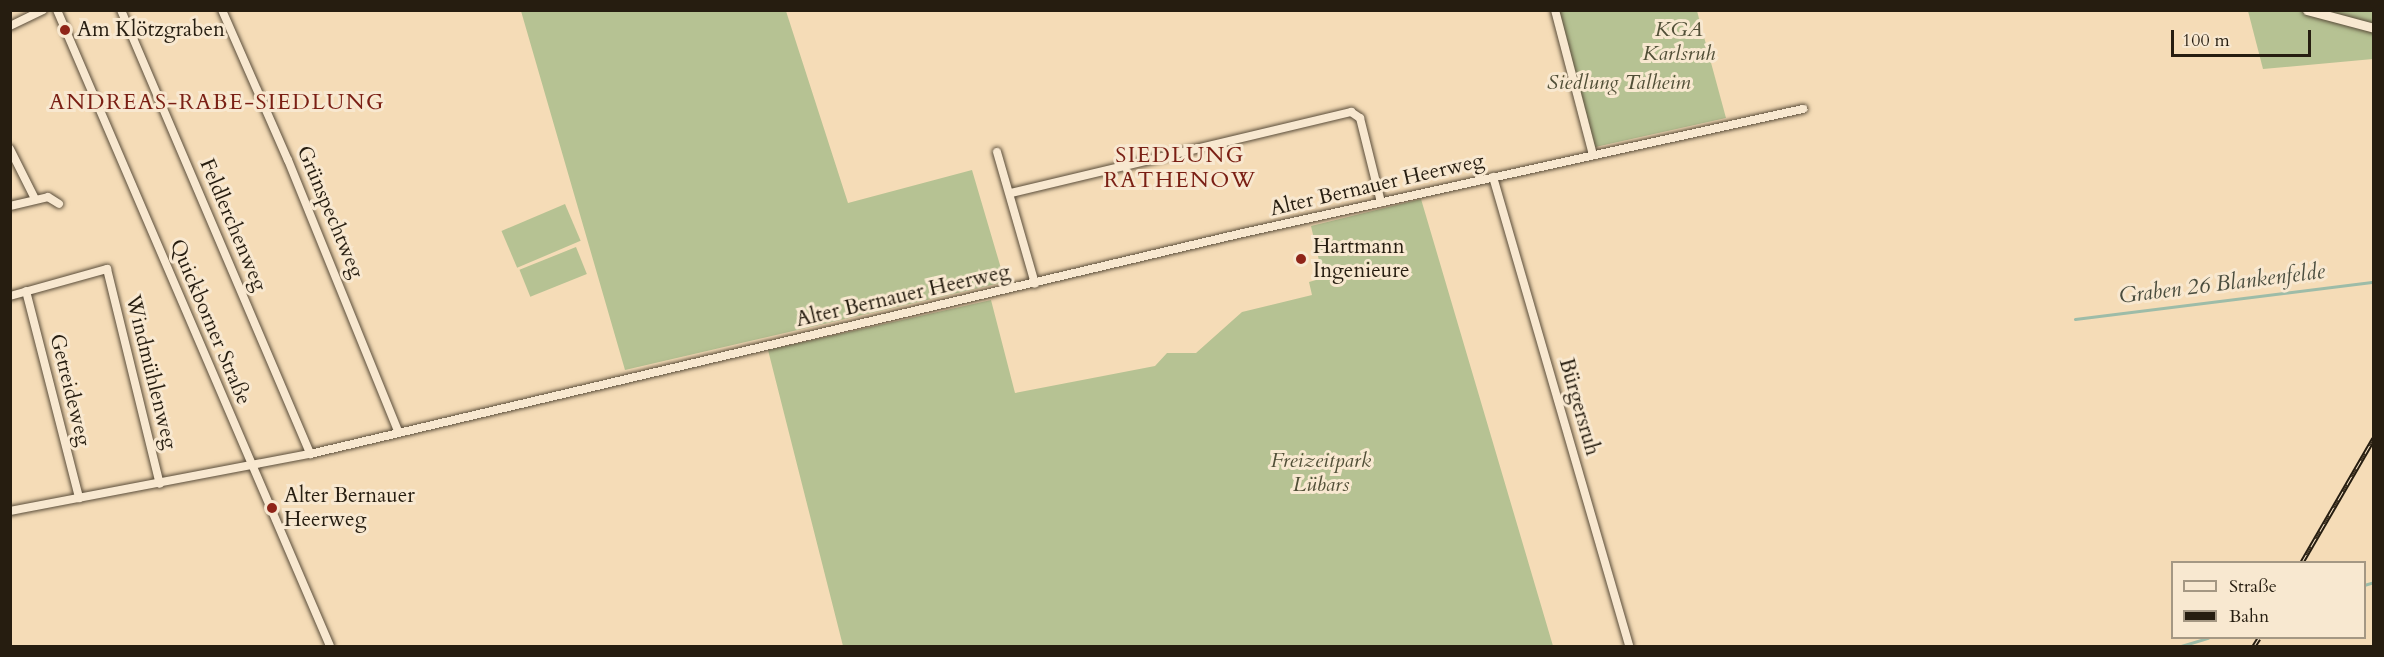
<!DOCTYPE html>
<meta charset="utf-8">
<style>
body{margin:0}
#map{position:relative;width:2384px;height:657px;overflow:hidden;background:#f5dcb7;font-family:Cardo,serif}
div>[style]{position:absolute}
.green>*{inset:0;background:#b6c293;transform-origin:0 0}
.stream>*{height:3px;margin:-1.5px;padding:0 1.5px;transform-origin:1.5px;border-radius:1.5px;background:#9dbca8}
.roads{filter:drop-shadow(0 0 2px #5a4d3a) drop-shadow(0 0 2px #5a4d3a)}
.minor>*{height:8px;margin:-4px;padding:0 4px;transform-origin:4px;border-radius:4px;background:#f8e8d0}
.tertiary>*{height:9px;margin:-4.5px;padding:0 4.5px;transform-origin:4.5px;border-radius:4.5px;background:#f8e8d0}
.rail>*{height:5px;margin-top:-2.5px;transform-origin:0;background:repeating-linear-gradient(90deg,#f8e8d0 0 9px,#261d10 0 18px);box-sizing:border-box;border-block:2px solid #261d10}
.dots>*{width:16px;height:16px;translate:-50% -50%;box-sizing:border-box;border:3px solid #f8e8d0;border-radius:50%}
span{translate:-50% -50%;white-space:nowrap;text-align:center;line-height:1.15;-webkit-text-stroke:6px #f8e8d0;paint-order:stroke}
.poi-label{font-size:21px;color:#261d10}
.left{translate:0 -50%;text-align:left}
.park-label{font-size:21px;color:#514f37;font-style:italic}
.street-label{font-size:21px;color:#261d10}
.neighbourhood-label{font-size:22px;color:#7a1f14;letter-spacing:1.5px}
.water-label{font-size:22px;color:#4a4d3e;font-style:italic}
.frame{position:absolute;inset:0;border:12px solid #261d10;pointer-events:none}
.legend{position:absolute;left:2171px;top:561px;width:195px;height:78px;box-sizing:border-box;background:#f8e8d0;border:2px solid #a49783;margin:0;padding:8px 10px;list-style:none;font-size:18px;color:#261d10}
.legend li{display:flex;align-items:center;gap:12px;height:30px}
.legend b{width:30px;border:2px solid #a49783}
.scale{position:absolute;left:2171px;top:30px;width:140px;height:27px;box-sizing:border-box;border:3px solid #261d10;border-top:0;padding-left:8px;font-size:18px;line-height:21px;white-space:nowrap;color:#261d10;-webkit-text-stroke:4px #f8e8d0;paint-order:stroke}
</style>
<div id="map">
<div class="green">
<div style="clip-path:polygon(521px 11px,786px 11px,848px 203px,972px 170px,1005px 282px,625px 370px)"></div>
<div style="clip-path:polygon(1553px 11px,1697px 11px,1726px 118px,1591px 148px)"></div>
<div style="clip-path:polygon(2248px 11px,2373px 11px,2373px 59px,2263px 69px)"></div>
<div style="clip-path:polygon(1421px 199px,1553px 646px,843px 646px,768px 350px,991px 300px,1015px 393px,1155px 366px,1167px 353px,1196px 353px,1242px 312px,1312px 295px,1309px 282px,1323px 278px,1311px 226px)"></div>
<div style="left:565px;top:204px;width:40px;height:69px;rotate:67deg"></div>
<div style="left:576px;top:247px;width:29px;height:61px;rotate:68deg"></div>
</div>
<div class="stream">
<div style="left:2075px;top:319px;width:301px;rotate:-7.1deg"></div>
<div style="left:2364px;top:585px;width:10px;rotate:-17deg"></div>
<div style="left:2181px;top:646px;width:28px;rotate:-17deg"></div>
</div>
<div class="roads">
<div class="minor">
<div style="left:57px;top:10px;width:692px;rotate:66.77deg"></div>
<div style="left:121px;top:10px;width:483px;rotate:66.9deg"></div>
<div style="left:222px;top:10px;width:164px;rotate:66.3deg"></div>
<div style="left:288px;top:160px;width:292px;rotate:67.9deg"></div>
<div style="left:1555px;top:10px;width:150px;rotate:75.3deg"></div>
<div style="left:10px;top:26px;width:37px;rotate:-26deg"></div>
<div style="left:10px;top:149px;width:56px;rotate:63.4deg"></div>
<div style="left:997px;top:152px;width:137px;rotate:73.9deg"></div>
<div style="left:1493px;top:177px;width:488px;rotate:73.8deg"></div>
<div style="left:1011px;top:193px;width:350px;rotate:-13.4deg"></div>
<div style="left:1351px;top:112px;width:11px;rotate:34deg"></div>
<div style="left:1360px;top:118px;width:87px;rotate:76deg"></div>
<div style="left:10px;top:206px;width:39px;rotate:-13deg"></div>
<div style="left:48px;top:197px;width:13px;rotate:32deg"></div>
<div style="left:26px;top:291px;width:214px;rotate:75.6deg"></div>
<div style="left:10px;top:296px;width:101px;rotate:-15.6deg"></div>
<div style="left:107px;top:269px;width:221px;rotate:76.2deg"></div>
<div style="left:10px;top:511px;width:305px;rotate:-10.8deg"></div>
<div style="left:310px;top:454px;width:959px;rotate:-13.33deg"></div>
<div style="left:1243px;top:233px;width:574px;rotate:-12.49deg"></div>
</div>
<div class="tertiary">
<div style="left:2307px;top:10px;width:69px;rotate:15deg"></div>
</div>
</div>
<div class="rail">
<div style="left:2302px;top:562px;width:143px;rotate:-59.9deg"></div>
<div style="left:2254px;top:646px;width:9px;rotate:-58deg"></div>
</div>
<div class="dots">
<div style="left:65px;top:30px;background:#8f2418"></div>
<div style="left:1301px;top:259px;background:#8f2418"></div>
<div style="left:272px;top:508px;background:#8f2418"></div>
</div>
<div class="poi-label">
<span class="left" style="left:77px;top:30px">Am Klötzgraben</span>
<span class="left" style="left:1313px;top:259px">Hartmann<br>Ingenieure</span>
<span class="left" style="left:284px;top:508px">Alter Bernauer<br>Heerweg</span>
</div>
<div class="park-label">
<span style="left:1679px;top:42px">KGA<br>Karlsruh</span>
<span style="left:1619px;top:83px">Siedlung Talheim</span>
<span style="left:1321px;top:473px">Freizeitpark<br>Lübars</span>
</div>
<div class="street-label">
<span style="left:1377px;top:185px;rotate:-13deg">Alter Bernauer Heerweg</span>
<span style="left:330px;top:212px;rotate:67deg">Grünspechtweg</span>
<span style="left:233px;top:225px;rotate:67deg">Feldlerchenweg</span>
<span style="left:903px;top:296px;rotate:-13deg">Alter Bernauer Heerweg</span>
<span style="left:210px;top:322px;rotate:67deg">Quickborner Straße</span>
<span style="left:151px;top:372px;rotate:76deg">Windmühlenweg</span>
<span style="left:70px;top:390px;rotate:76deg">Getreideweg</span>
<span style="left:1579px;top:407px;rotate:74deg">Bürgersruh</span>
</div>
<div class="neighbourhood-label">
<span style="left:217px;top:103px">ANDREAS-RABE-SIEDLUNG</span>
<span style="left:1180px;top:168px">SIEDLUNG<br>RATHENOW</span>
</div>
<div class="water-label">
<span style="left:2222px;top:284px;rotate:-7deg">Graben 26 Blankenfelde</span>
</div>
<div class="frame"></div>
<ul class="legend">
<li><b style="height:8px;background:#f8e8d0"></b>Straße</li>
<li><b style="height:8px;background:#261d10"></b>Bahn</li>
</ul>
<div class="scale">100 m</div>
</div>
